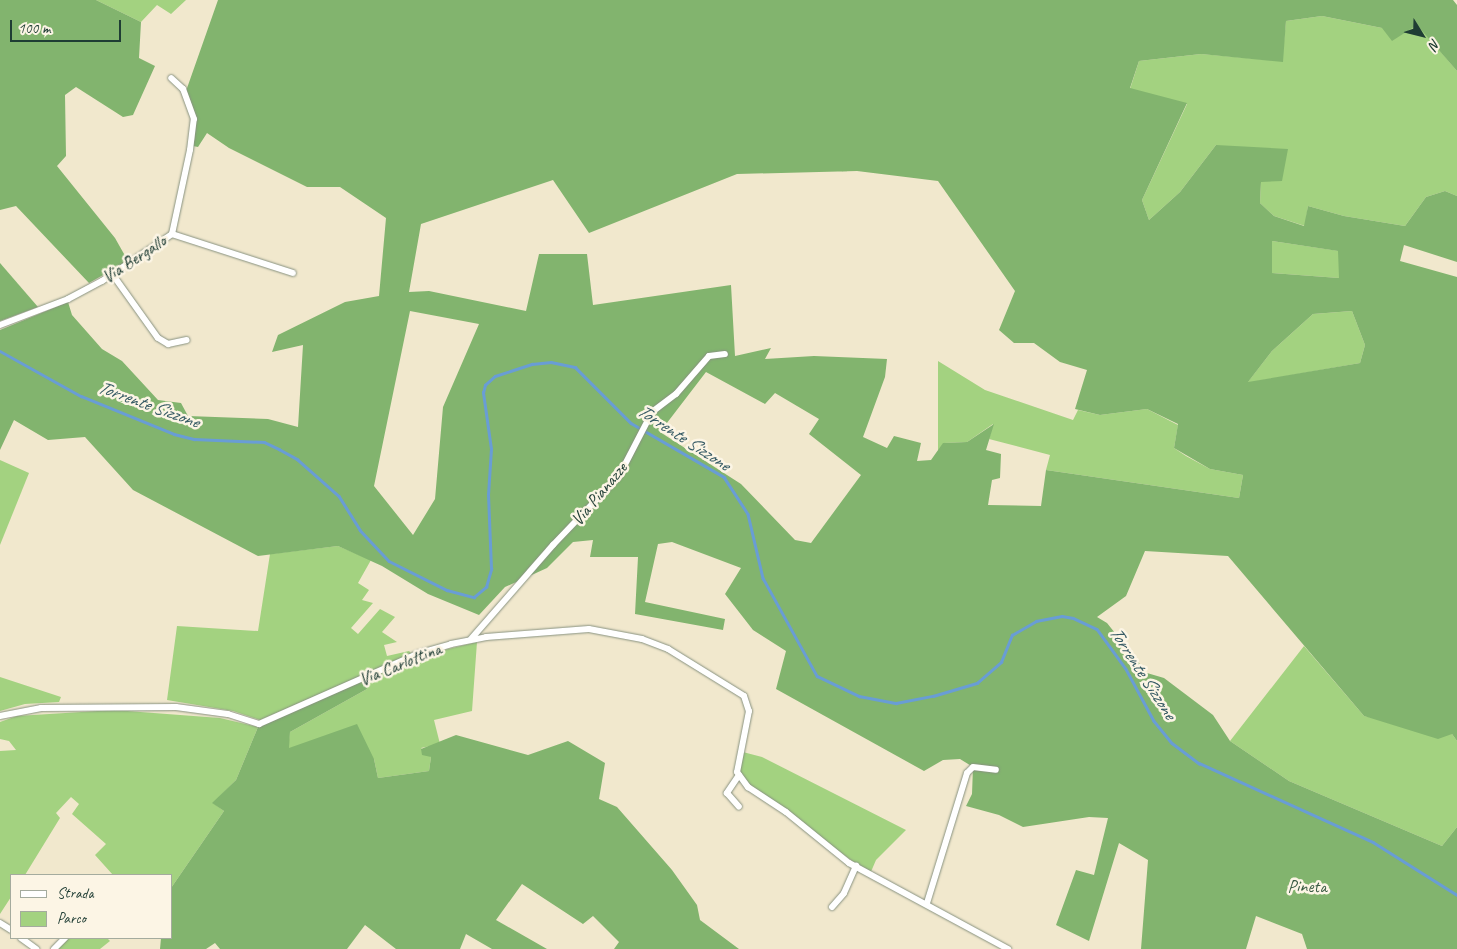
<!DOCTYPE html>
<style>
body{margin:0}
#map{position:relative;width:1457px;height:949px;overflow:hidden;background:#f1e8cd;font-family:Caveat,sans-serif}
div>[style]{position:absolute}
.green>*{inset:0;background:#a3d280}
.forest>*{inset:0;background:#82b46e}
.stream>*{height:2.5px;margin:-1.25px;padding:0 1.25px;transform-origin:1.25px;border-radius:1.25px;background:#699dd5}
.roads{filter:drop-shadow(0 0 1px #889280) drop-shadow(0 0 1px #889280)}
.street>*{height:6px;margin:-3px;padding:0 3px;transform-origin:3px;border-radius:3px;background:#fff}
span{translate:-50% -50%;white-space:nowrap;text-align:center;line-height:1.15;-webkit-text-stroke:5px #fcf5e5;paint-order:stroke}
.street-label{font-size:18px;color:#1f3d34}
.park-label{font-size:18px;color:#395b43}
.water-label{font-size:19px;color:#355a64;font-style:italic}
.legend{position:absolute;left:10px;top:874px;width:162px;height:65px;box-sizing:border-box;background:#fcf5e5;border:1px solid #a4ab9e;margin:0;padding:6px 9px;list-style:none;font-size:15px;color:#1f3d34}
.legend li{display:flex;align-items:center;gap:10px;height:25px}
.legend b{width:25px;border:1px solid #a4ab9e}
.north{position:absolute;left:1397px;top:10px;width:50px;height:50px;-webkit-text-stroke:4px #fcf5e5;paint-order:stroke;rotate:126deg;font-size:14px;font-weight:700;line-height:20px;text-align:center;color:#1f3d34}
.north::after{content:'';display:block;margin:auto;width:18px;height:22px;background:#1f3d34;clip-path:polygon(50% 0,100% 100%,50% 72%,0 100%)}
.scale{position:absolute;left:10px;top:20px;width:111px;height:22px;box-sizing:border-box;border:2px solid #1f3d34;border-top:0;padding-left:6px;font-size:15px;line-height:18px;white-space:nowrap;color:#1f3d34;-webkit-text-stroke:4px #fcf5e5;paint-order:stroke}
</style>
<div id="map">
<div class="green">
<div style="clip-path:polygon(96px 0,186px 0,171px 14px,157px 5px,141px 22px)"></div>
<div style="clip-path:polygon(1322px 16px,1382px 28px,1417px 24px,1457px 71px,1457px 196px,1445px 191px,1426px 197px,1405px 226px,1344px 216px,1308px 206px,1305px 226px,1274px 216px,1260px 203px,1261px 181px,1216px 145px,1180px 192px,1149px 220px,1142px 200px,1187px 104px,1130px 89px,1139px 61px,1201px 54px,1282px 61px,1286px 21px)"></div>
<div style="clip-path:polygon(1272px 241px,1339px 251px,1339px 278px,1272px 273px)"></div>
<div style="clip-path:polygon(1352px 311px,1365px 345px,1360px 363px,1247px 383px,1272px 351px,1313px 314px)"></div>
<div style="clip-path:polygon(938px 361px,985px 390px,1073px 420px,1078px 410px,1100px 415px,1147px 409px,1178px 425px,1174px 448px,1186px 456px,1210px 469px,1243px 475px,1239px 498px,1046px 470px,1050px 455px,989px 439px,993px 424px,967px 442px,944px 443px,938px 451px)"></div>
<div style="clip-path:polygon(0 460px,29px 473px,0 545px)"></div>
<div style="clip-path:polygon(338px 546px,371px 560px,358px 583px,369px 590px,362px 600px,373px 603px,351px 628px,358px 634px,380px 609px,395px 617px,382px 632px,397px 642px,384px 645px,387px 656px,409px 651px,412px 654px,260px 720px,233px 711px,167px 700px,177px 626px,258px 631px,270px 554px)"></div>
<div style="clip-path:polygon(477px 642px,472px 711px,434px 720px,440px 744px,421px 748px,431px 757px,429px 771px,378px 778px,374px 759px,288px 748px,290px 732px,367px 689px,365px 680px,415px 657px)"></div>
<div style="clip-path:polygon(1304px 646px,1364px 716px,1452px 734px,1457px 741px,1457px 827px,1442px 846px,1289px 781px,1230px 741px)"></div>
<div style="clip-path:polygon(0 677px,61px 697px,59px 702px,25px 704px,0 711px)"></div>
<div style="clip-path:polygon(114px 710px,220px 718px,258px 727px,236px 780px,213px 803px,224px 811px,171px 888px,171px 875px,113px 875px,95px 855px,106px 844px,72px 814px,79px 804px,71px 797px,56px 813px,60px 818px,25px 875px,11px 875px,11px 897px,0 914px,0 751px,16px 750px,9px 741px,0 739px,0 722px,17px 716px)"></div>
<div style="clip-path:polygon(739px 751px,762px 757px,906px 830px,876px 860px,870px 874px,740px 779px)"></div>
<div style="clip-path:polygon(69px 938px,107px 938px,110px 941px,100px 949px,57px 949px)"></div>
</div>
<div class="forest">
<div style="clip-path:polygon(0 0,96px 0,141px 22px,139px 58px,155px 66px,133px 115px,123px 117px,76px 87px,65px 95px,66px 156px,57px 166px,115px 238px,128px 261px,89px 283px,16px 206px,0 210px)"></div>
<div style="clip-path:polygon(evenodd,218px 0,1453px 0,1457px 5px,1457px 71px,1417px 25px,1392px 41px,1382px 28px,1322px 16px,1286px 21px,1283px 62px,1201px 54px,1139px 61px,1130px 88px,1187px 103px,1142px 200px,1149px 220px,1180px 192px,1216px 145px,1288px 149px,1282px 181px,1261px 182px,1260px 203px,1274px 216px,1304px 226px,1308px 206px,1344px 216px,1405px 226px,1426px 197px,1445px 191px,1457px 196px,1457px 262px,1404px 245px,1400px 261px,1457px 277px,1457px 741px,1452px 734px,1438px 739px,1364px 716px,1228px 556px,1145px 551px,1126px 596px,1097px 617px,1107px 623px,1147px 673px,1164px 678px,1213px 715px,1230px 741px,1289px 781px,1442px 846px,1457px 827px,1457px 949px,1307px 949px,1302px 934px,1256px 916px,1246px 949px,1141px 949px,1148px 860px,1119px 843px,1089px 941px,1056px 925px,1076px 870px,1094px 875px,1108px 818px,1089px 817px,1023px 827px,999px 815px,966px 806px,972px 794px,973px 767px,960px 759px,943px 760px,924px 771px,776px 689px,786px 651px,753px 630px,725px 594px,741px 568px,672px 542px,658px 544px,645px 602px,725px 619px,723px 630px,635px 614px,638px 557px,590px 557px,593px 540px,573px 542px,547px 568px,505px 587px,479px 615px,428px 594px,382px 566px,338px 546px,258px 556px,133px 490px,85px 437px,48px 440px,14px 420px,0 450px,0 330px,68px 302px,72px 315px,102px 349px,122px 361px,158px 400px,181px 403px,188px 416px,268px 419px,298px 427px,303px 345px,272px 352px,278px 335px,345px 302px,379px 296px,386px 218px,340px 187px,307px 187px,229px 148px,207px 133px,198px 147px,193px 146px,195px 136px,186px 91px,218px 0,857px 171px,938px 181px,1015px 291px,999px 330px,1014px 343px,1034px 343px,1060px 362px,1087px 370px,1075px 409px,1100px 415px,1147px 409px,1178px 424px,1174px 448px,1210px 469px,1243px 475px,1239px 498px,1046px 470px,1041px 506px,988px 505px,992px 480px,1000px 478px,1001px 454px,986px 450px,994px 424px,967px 442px,943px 443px,931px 460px,917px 461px,921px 443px,894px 436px,887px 448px,863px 437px,885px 377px,887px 359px,814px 356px,765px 359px,771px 348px,735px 356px,731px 285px,593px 305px,587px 254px,539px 254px,526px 311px,429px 291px,409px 292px,421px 224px,553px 180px,589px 233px,737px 174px,857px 171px,218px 0,1272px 241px,1338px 251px,1339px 278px,1272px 273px,1272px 241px,218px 0,410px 311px,479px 324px,443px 407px,435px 499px,413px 535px,374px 486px,410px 311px,218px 0,1352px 311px,1365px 345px,1360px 363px,1248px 382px,1272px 351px,1313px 314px,1352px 311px,218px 0,706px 372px,765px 404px,775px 393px,819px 419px,809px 434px,861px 475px,811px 543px,795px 540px,741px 484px,660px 432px,706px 372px)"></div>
<div style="clip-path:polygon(0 263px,38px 307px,0 321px)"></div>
<div style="clip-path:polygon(365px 680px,367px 689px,290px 732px,289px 748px,357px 724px,374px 759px,378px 778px,429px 771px,431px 757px,422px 755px,421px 749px,456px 735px,528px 755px,568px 741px,605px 763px,599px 799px,617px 807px,672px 870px,697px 905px,700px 920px,739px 949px,614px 949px,619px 942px,593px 916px,583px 924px,522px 884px,496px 920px,547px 949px,492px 949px,466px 934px,460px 949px,396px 949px,365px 925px,347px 949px,220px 949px,215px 943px,206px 949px,160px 949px,161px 938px,171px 938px,171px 888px,224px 811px,212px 803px,236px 780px,258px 727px)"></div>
</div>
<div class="stream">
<div style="left:0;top:351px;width:93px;rotate:29.1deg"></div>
<div style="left:81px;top:396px;width:100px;rotate:22.2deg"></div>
<div style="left:174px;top:434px;width:21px;rotate:14deg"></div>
<div style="left:194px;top:439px;width:70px;rotate:2.5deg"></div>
<div style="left:264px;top:442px;width:17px;rotate:25deg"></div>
<div style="left:279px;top:449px;width:21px;rotate:29deg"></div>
<div style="left:297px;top:459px;width:56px;rotate:41.4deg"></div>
<div style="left:339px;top:496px;width:40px;rotate:58deg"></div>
<div style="left:360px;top:530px;width:42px;rotate:46.9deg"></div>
<div style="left:389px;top:561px;width:65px;rotate:26.6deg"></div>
<div style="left:447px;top:590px;width:28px;rotate:15deg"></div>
<div style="left:474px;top:597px;width:16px;rotate:-40deg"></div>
<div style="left:486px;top:587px;width:19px;rotate:-74deg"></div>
<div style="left:491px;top:569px;width:74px;rotate:-92.3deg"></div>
<div style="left:488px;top:495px;width:46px;rotate:-86.3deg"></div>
<div style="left:491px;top:449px;width:57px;rotate:-98.1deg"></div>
<div style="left:483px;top:393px;width:8px;rotate:-76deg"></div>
<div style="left:485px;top:385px;width:13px;rotate:-42deg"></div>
<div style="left:495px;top:376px;width:39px;rotate:-18deg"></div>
<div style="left:532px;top:364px;width:19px;rotate:-6deg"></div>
<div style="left:551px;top:362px;width:25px;rotate:12deg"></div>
<div style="left:575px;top:367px;width:79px;rotate:45deg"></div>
<div style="left:631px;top:423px;width:108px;rotate:30.1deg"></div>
<div style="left:724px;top:477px;width:44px;rotate:57deg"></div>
<div style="left:748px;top:514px;width:66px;rotate:76.8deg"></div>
<div style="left:763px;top:578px;width:112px;rotate:61.1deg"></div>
<div style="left:817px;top:676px;width:47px;rotate:25.5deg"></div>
<div style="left:859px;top:696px;width:38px;rotate:11deg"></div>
<div style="left:896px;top:703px;width:38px;rotate:-11deg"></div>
<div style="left:933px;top:696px;width:46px;rotate:-16.5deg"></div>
<div style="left:977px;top:683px;width:32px;rotate:-41deg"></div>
<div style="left:1001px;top:662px;width:29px;rotate:-68deg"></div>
<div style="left:1012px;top:635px;width:28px;rotate:-30deg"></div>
<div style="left:1036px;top:621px;width:26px;rotate:-11deg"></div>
<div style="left:1062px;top:616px;width:11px;rotate:10deg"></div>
<div style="left:1073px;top:618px;width:26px;rotate:25deg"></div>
<div style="left:1097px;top:629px;width:49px;rotate:54.1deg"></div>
<div style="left:1126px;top:669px;width:59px;rotate:61.7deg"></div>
<div style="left:1154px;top:721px;width:28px;rotate:51deg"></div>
<div style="left:1172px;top:743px;width:34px;rotate:37deg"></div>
<div style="left:1199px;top:763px;width:191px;rotate:24.4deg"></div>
<div style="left:1373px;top:842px;width:99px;rotate:32.2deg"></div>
</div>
<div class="roads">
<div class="street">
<div style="left:172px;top:234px;width:127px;rotate:17.9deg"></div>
<div style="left:113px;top:275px;width:77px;rotate:54.5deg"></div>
<div style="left:158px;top:338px;width:12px;rotate:31deg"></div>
<div style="left:168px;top:344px;width:19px;rotate:-12deg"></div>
<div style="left:0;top:325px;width:73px;rotate:-20.9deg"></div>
<div style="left:68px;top:299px;width:38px;rotate:-28deg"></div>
<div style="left:102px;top:281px;width:84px;rotate:-33.9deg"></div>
<div style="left:172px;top:234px;width:86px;rotate:-77.9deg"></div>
<div style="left:190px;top:150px;width:31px;rotate:-83deg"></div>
<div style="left:194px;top:119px;width:32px;rotate:-110deg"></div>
<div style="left:183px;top:89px;width:16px;rotate:-137deg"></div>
<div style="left:471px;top:639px;width:125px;rotate:-48.9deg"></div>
<div style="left:553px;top:545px;width:95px;rotate:-46.3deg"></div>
<div style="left:619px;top:476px;width:72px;rotate:-62.7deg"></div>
<div style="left:652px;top:412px;width:30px;rotate:-37deg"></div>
<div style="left:676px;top:394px;width:50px;rotate:-49deg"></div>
<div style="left:709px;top:356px;width:16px;rotate:-7deg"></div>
<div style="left:0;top:716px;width:42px;rotate:-11deg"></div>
<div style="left:41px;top:708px;width:135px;rotate:-0.4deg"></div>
<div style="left:176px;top:707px;width:52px;rotate:7.7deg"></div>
<div style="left:228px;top:714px;width:33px;rotate:18deg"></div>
<div style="left:259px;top:724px;width:173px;rotate:-23.9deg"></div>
<div style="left:417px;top:654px;width:35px;rotate:-16deg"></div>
<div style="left:451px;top:644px;width:36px;rotate:-11deg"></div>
<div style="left:486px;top:637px;width:103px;rotate:-4.4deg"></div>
<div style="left:589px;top:629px;width:54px;rotate:10.7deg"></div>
<div style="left:642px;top:639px;width:28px;rotate:21deg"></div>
<div style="left:668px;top:649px;width:89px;rotate:31.7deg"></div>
<div style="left:744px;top:696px;width:16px;rotate:72deg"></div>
<div style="left:749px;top:711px;width:62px;rotate:101.1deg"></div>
<div style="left:737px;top:772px;width:19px;rotate:54deg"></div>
<div style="left:748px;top:787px;width:45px;rotate:33.3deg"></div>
<div style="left:786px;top:812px;width:81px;rotate:39deg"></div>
<div style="left:849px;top:863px;width:181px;rotate:28.4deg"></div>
<div style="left:739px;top:775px;width:22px;rotate:124deg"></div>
<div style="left:727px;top:793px;width:18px;rotate:49deg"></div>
<div style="left:927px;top:903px;width:136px;rotate:-72.9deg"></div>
<div style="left:967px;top:773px;width:8px;rotate:-45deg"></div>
<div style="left:973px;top:767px;width:23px;rotate:7deg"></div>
<div style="left:832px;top:907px;width:18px;rotate:-49deg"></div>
<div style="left:844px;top:893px;width:30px;rotate:-66deg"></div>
<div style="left:0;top:923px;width:13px;rotate:32deg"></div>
<div style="left:21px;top:938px;width:19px;rotate:36deg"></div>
<div style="left:54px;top:949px;width:16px;rotate:-45deg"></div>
</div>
</div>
<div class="street-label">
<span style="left:134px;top:259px;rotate:-33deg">Via Bergallo</span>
<span style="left:599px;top:494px;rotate:-50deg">Via Pianazze</span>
<span style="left:400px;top:664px;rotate:-22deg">Via Carlottina</span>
</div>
<div class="park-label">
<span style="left:1307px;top:886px">Pineta</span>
</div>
<div class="water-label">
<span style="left:148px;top:405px;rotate:20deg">Torrente Sizzone</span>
<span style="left:683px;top:438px;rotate:33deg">Torrente Sizzone</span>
<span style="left:1142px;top:673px;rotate:57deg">Torrente Sizzone</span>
</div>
<ul class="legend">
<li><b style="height:6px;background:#fff"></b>Strada</li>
<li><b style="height:14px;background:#a3d280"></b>Parco</li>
</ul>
<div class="north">N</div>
<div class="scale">100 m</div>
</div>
